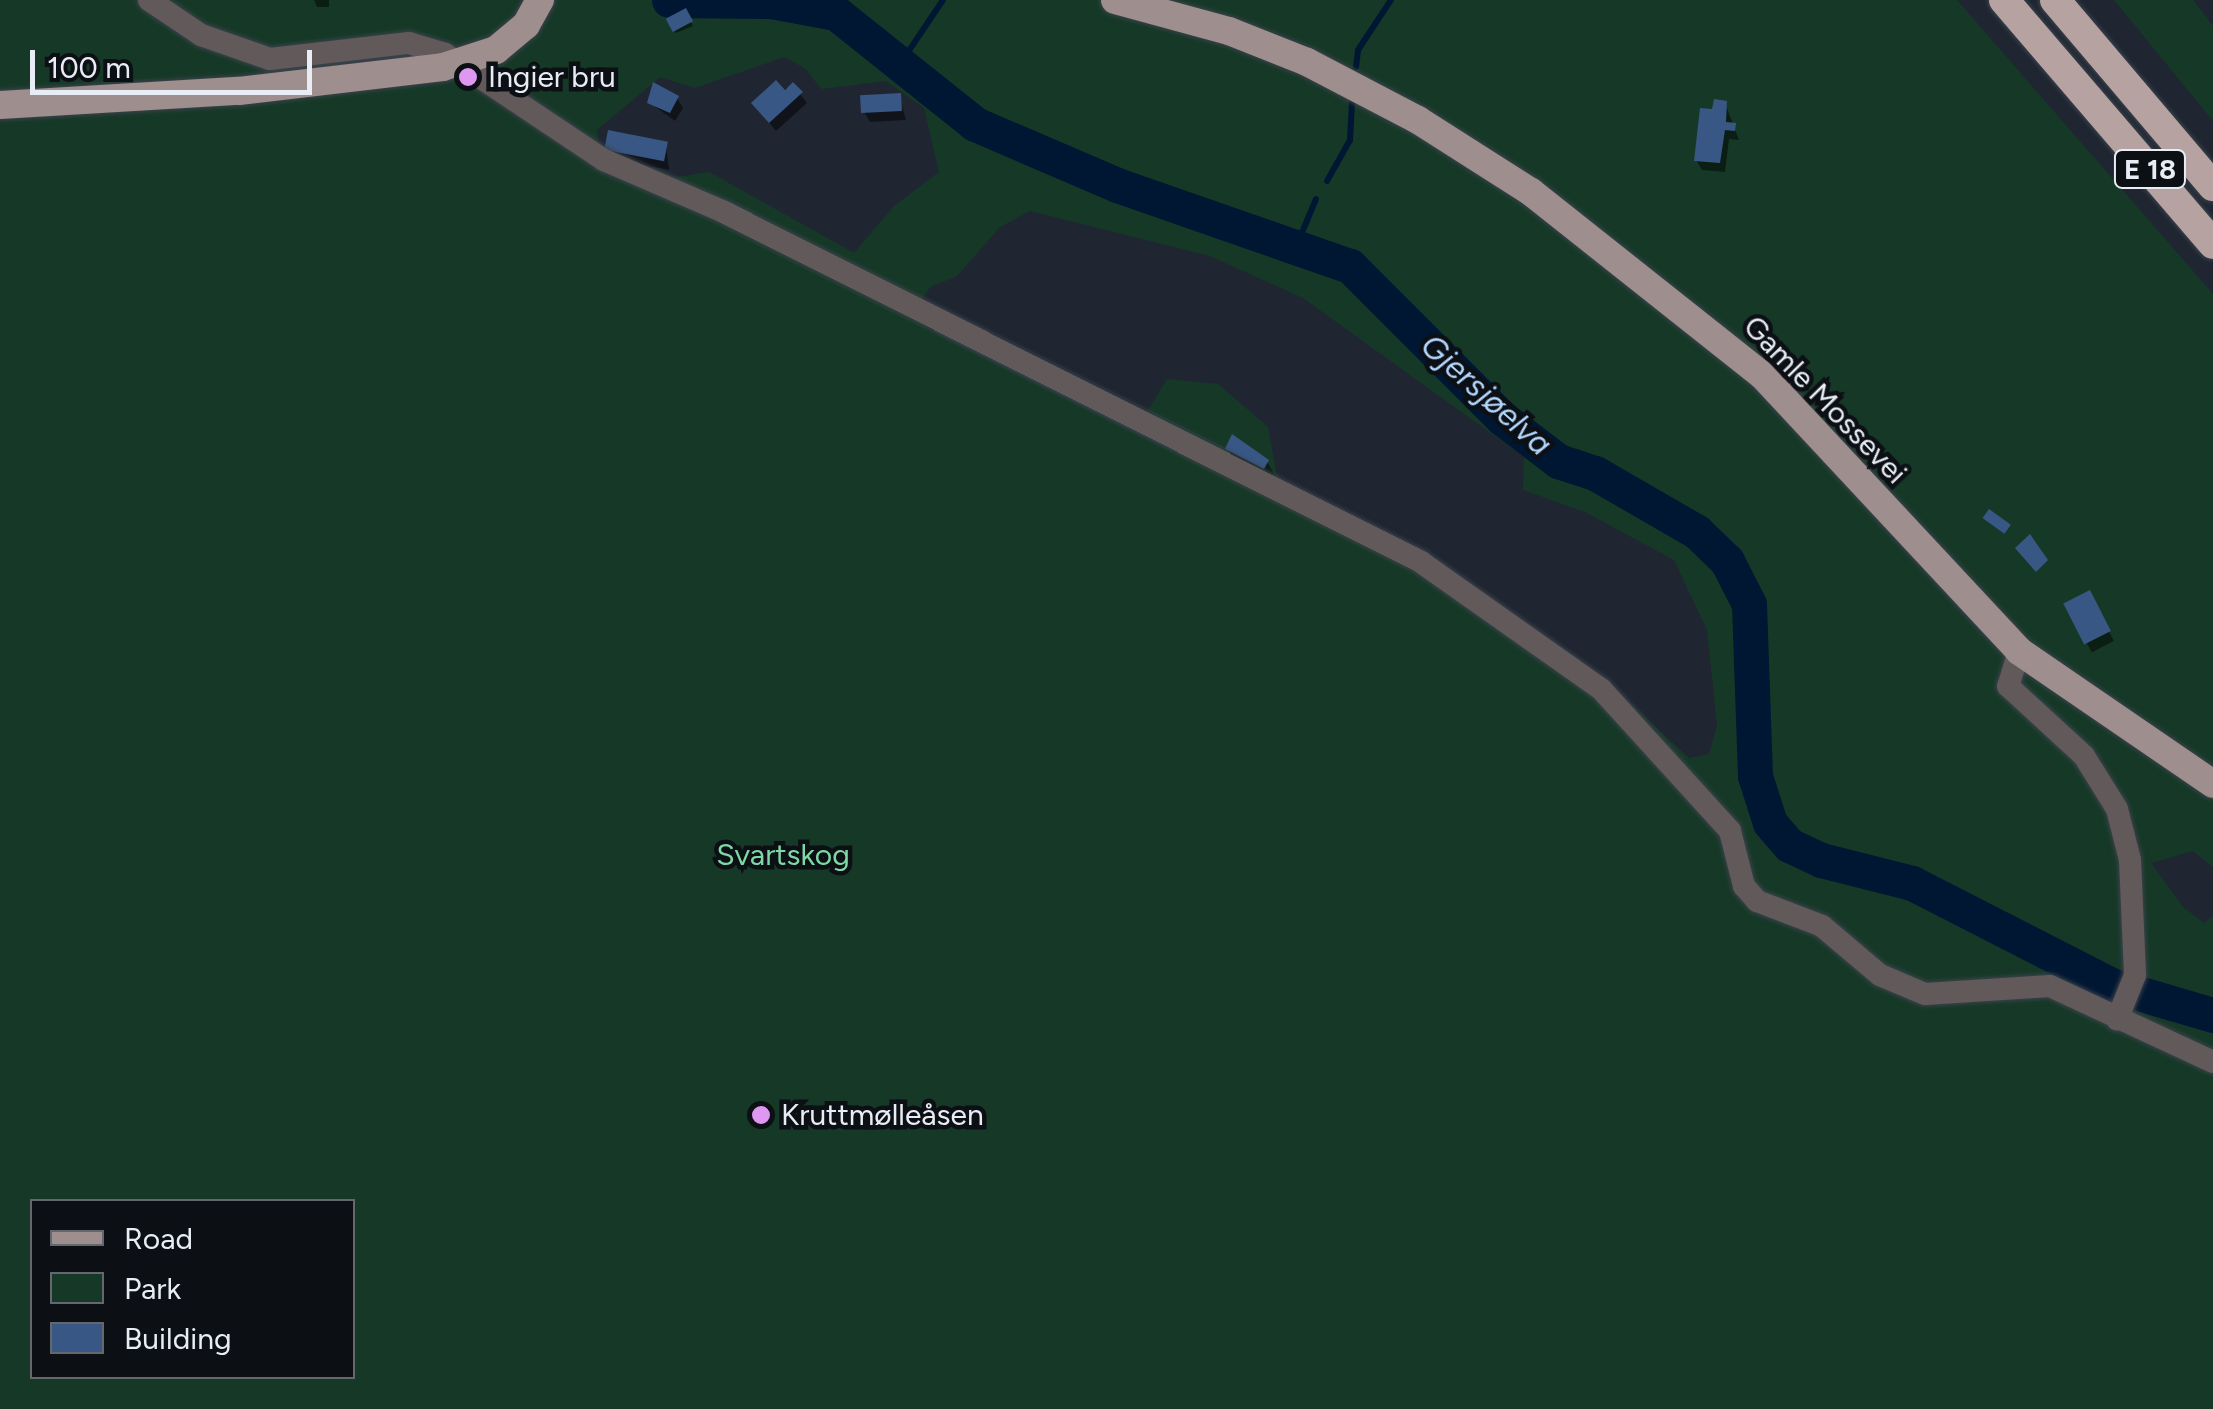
<!DOCTYPE html>
<meta charset="utf-8">
<style>
body{margin:0}
#map{position:relative;width:2213px;height:1409px;overflow:hidden;background:#1f2631;font-family:Figtree,sans-serif}
div>[style]{position:absolute}
.green>*{inset:0;background:#163927}
.shadow>*{inset:0;background:#0007;transform-origin:0 0}
.stream>*{height:6px;margin:-3px;padding:0 3px;transform-origin:3px;border-radius:3px;background:#001733}
.river>*{height:35px;margin:-17.5px;padding:0 17.5px;transform-origin:17.5px;border-radius:17.5px;background:#001733}
.building>*{inset:0;background:#395785;transform-origin:0 0}
.roads{filter:drop-shadow(0 0 2px #3b424c) drop-shadow(0 0 2px #3b424c)}
.minor>*{height:22px;margin:-11px;padding:0 11px;transform-origin:11px;border-radius:11px;background:#625a5a}
.major>*{height:28px;margin:-14px;padding:0 14px;transform-origin:14px;border-radius:14px;background:#9e8e8d}
.highway>*{height:30px;margin:-15px;padding:0 15px;transform-origin:15px;border-radius:15px;background:#b5a2a1}
.dots>*{width:28px;height:28px;translate:-50% -50%;box-sizing:border-box;border:5px solid #0c0f14;border-radius:50%}
span{translate:-50% -50%;white-space:nowrap;text-align:center;line-height:1.15;-webkit-text-stroke:9px #0c0f14;paint-order:stroke}
.shield-label span{padding:2px 8px;background:#0c0f14;border:2px solid;border-radius:8px;-webkit-text-stroke-width:0}
.shield-label{font-size:28px;color:#e8edf5;font-weight:700}
.poi-label{font-size:30px;color:#e8edf5}
.left{translate:0 -50%;text-align:left}
.street-label{font-size:30px;color:#e8edf5}
.park-label{font-size:30px;color:#7dd8a6}
.water-label{font-size:32px;color:#b2d7ff;font-style:italic}
.legend{position:absolute;left:30px;top:1199px;width:325px;height:180px;box-sizing:border-box;background:#0c0f14;border:2px solid #64686e;margin:0;padding:12px 18px;list-style:none;font-size:30px;color:#e8edf5}
.legend li{display:flex;align-items:center;gap:20px;height:50px}
.legend b{width:50px;border:2px solid #64686e}
.scale{position:absolute;left:30px;top:50px;width:282px;height:45px;box-sizing:border-box;border:5px solid #e8edf5;border-top:0;padding-left:12px;font-size:30px;line-height:35px;white-space:nowrap;color:#e8edf5;-webkit-text-stroke:8px #0c0f14;paint-order:stroke}
</style>
<div id="map">
<div class="green">
<div style="clip-path:polygon(evenodd,0 0,1957px 0,2213px 294px,2213px 867px,2193px 851px,2151px 863px,2183px 907px,2204px 923px,2213px 916px,2213px 1409px,0 1409px,0 0,784px 57px,806px 69px,821px 89px,886px 81px,924px 108px,939px 172px,894px 206px,854px 253px,709px 172px,676px 177px,601px 150px,597px 130px,660px 77px,695px 88px,784px 57px,0 0,1030px 211px,1210px 256px,1303px 298px,1524px 457px,1523px 490px,1585px 512px,1674px 560px,1707px 630px,1717px 725px,1709px 754px,1689px 758px,1612px 686px,1277px 477px,1268px 427px,1218px 384px,1167px 379px,1147px 412px,918px 306px,930px 287px,957px 276px,1000px 227px,1030px 211px,0 0,32px 1202px,352px 1202px,352px 1376px,32px 1376px,32px 1202px)"></div>
<div style="clip-path:polygon(2114px 0,2193px 0,2213px 26px,2213px 121px)"></div>
</div>
<div class="shadow">
<div style="clip-path:polygon(314px 0,329px 0,329px 7px,317px 7px)"></div>
<div style="clip-path:polygon(685px 11px,693px 26px,676px 33px,668px 19px)"></div>
<div style="clip-path:polygon(793px 85px,807px 103px,776px 131px,754px 104px)"></div>
<div style="clip-path:polygon(899px 95px,906px 120px,870px 122px,864px 112px)"></div>
<div style="clip-path:polygon(677px 98px,683px 108px,675px 121px,650px 103px)"></div>
<div style="clip-path:polygon(1725px 103px,1739px 140px,1729px 139px,1725px 172px,1702px 170px,1696px 160px,1714px 112px)"></div>
<div style="clip-path:polygon(666px 144px,669px 170px,612px 159px,607px 150px)"></div>
<div style="clip-path:polygon(1228px 449px,1267px 462px,1276px 477px,1236px 464px)"></div>
<div style="left:2089px;top:594px;width:53px;height:25px;rotate:62deg"></div>
</div>
<div class="stream">
<div style="left:900px;top:64px;width:77px;rotate:-56.1deg"></div>
<div style="left:1356px;top:67px;width:17px;rotate:-83deg"></div>
<div style="left:1358px;top:50px;width:60px;rotate:-56.6deg"></div>
<div style="left:1327px;top:181px;width:47px;rotate:-60.7deg"></div>
<div style="left:1350px;top:140px;width:38px;rotate:-87deg"></div>
<div style="left:1296px;top:247px;width:52px;rotate:-67.4deg"></div>
</div>
<div class="river">
<div style="left:669px;top:0;width:102px;rotate:0.6deg"></div>
<div style="left:771px;top:1px;width:66px;rotate:10.5deg"></div>
<div style="left:836px;top:13px;width:178px;rotate:38.6deg"></div>
<div style="left:975px;top:124px;width:155px;rotate:23.2deg"></div>
<div style="left:1117px;top:185px;width:247px;rotate:19.2deg"></div>
<div style="left:1350px;top:266px;width:215px;rotate:45deg"></div>
<div style="left:1502px;top:418px;width:71px;rotate:37.5deg"></div>
<div style="left:1558px;top:461px;width:39px;rotate:18deg"></div>
<div style="left:1595px;top:473px;width:118px;rotate:30deg"></div>
<div style="left:1697px;top:532px;width:42px;rotate:44deg"></div>
<div style="left:1727px;top:561px;width:48px;rotate:62.9deg"></div>
<div style="left:1749px;top:604px;width:172px;rotate:88deg"></div>
<div style="left:1755px;top:776px;width:49px;rotate:72.3deg"></div>
<div style="left:1770px;top:823px;width:29px;rotate:49deg"></div>
<div style="left:1789px;top:845px;width:35px;rotate:25deg"></div>
<div style="left:1821px;top:860px;width:94px;rotate:14.2deg"></div>
<div style="left:1912px;top:883px;width:224px;rotate:27.1deg"></div>
<div style="left:2111px;top:985px;width:106px;rotate:16.4deg"></div>
</div>
<div class="building">
<div style="left:686px;top:8px;width:15px;height:23px;rotate:62deg"></div>
<div style="clip-path:polygon(776px 80px,785px 90px,793px 82px,803px 92px,769px 123px,751px 103px)"></div>
<div style="clip-path:polygon(653px 82px,679px 96px,670px 113px,647px 103px)"></div>
<div style="left:901px;top:93px;width:18px;height:41px;rotate:87deg"></div>
<div style="clip-path:polygon(1714px 99px,1727px 101px,1726px 122px,1736px 123px,1735px 131px,1725px 130px,1720px 163px,1694px 161px,1700px 108px,1712px 109px)"></div>
<div style="left:608px;top:130px;width:61px;height:20px;rotate:11deg"></div>
<div style="clip-path:polygon(1232px 434px,1269px 460px,1264px 469px,1225px 449px)"></div>
<div style="left:1989px;top:509px;width:27px;height:11px;rotate:36deg"></div>
<div style="clip-path:polygon(2030px 534px,2048px 560px,2036px 572px,2015px 548px)"></div>
<div style="left:2090px;top:590px;width:46px;height:30px;rotate:63deg"></div>
</div>
<div class="roads">
<div class="minor">
<div style="left:149px;top:0;width:63px;rotate:33.9deg"></div>
<div style="left:201px;top:35px;width:73px;rotate:19.2deg"></div>
<div style="left:270px;top:59px;width:140px;rotate:-6.6deg"></div>
<div style="left:409px;top:43px;width:38px;rotate:17deg"></div>
<div style="left:445px;top:54px;width:191px;rotate:33.7deg"></div>
<div style="left:604px;top:160px;width:131px;rotate:23.4deg"></div>
<div style="left:724px;top:212px;width:780px;rotate:26.66deg"></div>
<div style="left:1421px;top:562px;width:220px;rotate:35.2deg"></div>
<div style="left:1601px;top:689px;width:192px;rotate:47.7deg"></div>
<div style="left:1730px;top:831px;width:57px;rotate:75.7deg"></div>
<div style="left:1744px;top:886px;width:20px;rotate:49deg"></div>
<div style="left:1757px;top:901px;width:70px;rotate:21deg"></div>
<div style="left:1822px;top:926px;width:76px;rotate:40.2deg"></div>
<div style="left:1880px;top:975px;width:49px;rotate:22.9deg"></div>
<div style="left:1925px;top:994px;width:125px;rotate:-3.7deg"></div>
<div style="left:2050px;top:986px;width:180px;rotate:25deg"></div>
<div style="left:2019px;top:651px;width:37px;rotate:107deg"></div>
<div style="left:2008px;top:686px;width:103px;rotate:42.6deg"></div>
<div style="left:2084px;top:756px;width:62px;rotate:58.1deg"></div>
<div style="left:2117px;top:809px;width:53px;rotate:75.7deg"></div>
<div style="left:2130px;top:860px;width:115px;rotate:87.5deg"></div>
<div style="left:2135px;top:975px;width:48px;rotate:111.8deg"></div>
</div>
<div class="major">
<div style="left:1115px;top:0;width:118px;rotate:15.2deg"></div>
<div style="left:1229px;top:31px;width:84px;rotate:21.7deg"></div>
<div style="left:1307px;top:62px;width:125px;rotate:27.6deg"></div>
<div style="left:1418px;top:120px;width:134px;rotate:32.5deg"></div>
<div style="left:1531px;top:192px;width:295px;rotate:38.4deg"></div>
<div style="left:1762px;top:375px;width:377px;rotate:47deg"></div>
<div style="left:2019px;top:651px;width:235px;rotate:34.4deg"></div>
<div style="left:0;top:105px;width:239px;rotate:-3.4deg"></div>
<div style="left:239px;top:91px;width:205px;rotate:-6.7deg"></div>
<div style="left:443px;top:67px;width:56px;rotate:-17.8deg"></div>
<div style="left:496px;top:50px;width:39px;rotate:-40deg"></div>
<div style="left:526px;top:25px;width:29px;rotate:-61deg"></div>
</div>
<div class="highway">
<div style="left:2004px;top:0;width:321px;rotate:49.4deg"></div>
<div style="left:2055px;top:0;width:244px;rotate:49.7deg"></div>
</div>
</div>
<div class="dots">
<div style="left:468px;top:77px;background:#de98f2"></div>
<div style="left:761px;top:1115px;background:#de98f2"></div>
</div>
<div class="shield-label">
<span style="left:2150px;top:169px">E 18</span>
</div>
<div class="poi-label">
<span class="left" style="left:488px;top:77px">Ingier bru</span>
<span class="left" style="left:781px;top:1115px">Kruttmølleåsen</span>
</div>
<div class="street-label">
<span style="left:1825px;top:400px;rotate:46deg">Gamle Mossevei</span>
</div>
<div class="park-label">
<span style="left:783px;top:855px">Svartskog</span>
</div>
<div class="water-label">
<span style="left:1486px;top:395px;rotate:42deg">Gjersjøelva</span>
</div>
<ul class="legend">
<li><b style="height:12px;background:#9e8e8d"></b>Road</li>
<li><b style="height:28px;background:#163927"></b>Park</li>
<li><b style="height:28px;background:#395785"></b>Building</li>
</ul>
<div class="scale">100 m</div>
</div>
